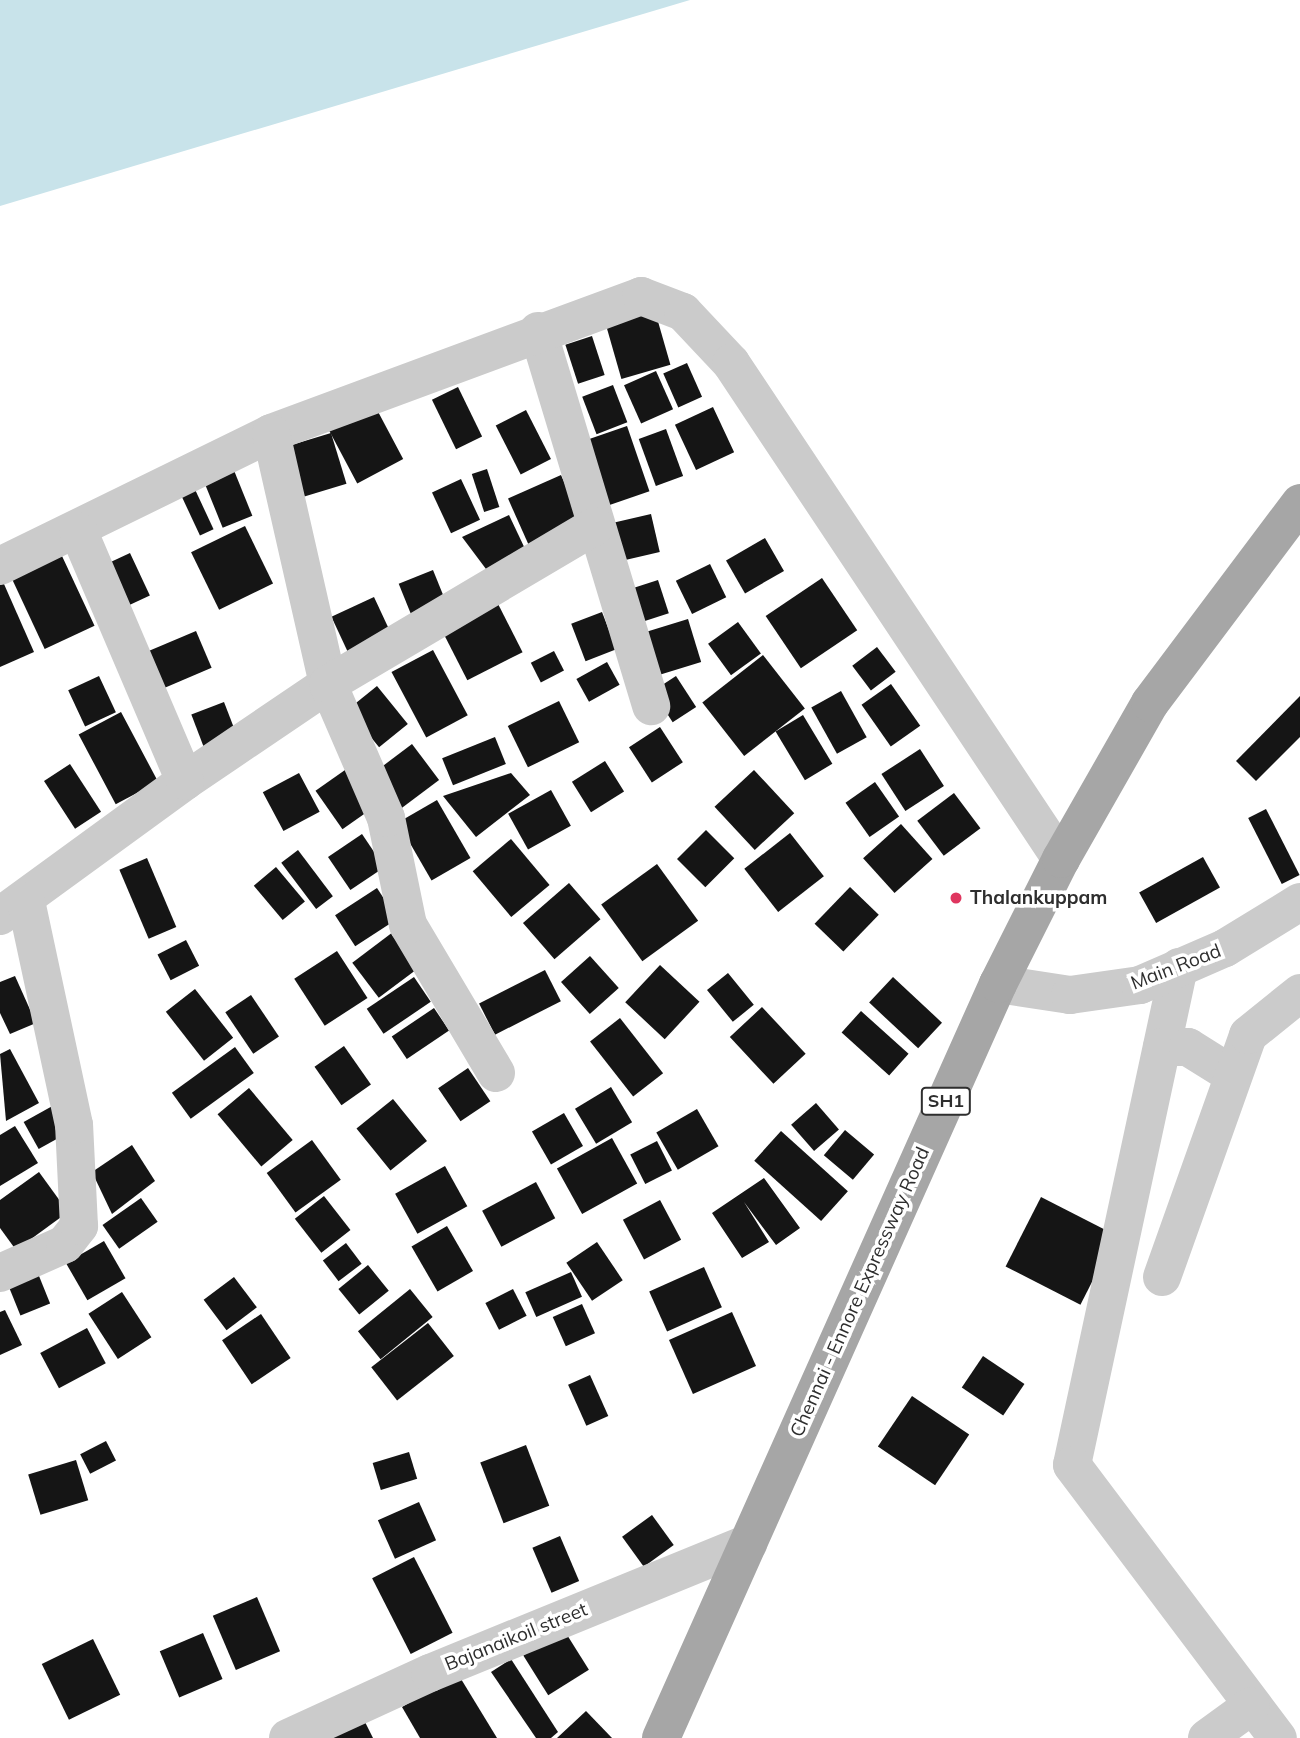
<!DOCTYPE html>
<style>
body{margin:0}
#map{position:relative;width:1300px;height:1738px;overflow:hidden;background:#fff;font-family:Mulish,sans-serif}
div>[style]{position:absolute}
.water>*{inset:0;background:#c8e3ea}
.building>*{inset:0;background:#151515;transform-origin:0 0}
.minor>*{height:38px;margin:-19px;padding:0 19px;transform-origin:19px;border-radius:19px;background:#cbcbcb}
.major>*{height:38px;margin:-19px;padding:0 19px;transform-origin:19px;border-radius:19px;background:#a6a6a6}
.dots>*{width:19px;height:19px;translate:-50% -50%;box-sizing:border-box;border:4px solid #fff;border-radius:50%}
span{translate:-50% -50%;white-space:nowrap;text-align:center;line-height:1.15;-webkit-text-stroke:7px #fff;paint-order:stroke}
.shield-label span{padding:2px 5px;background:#fff;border:2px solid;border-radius:5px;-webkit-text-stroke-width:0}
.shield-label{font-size:18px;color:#2e2e2e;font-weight:700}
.poi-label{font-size:19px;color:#2e2e2e;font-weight:700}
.left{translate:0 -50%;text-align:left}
.street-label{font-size:19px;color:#2e2e2e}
</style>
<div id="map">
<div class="water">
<div style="clip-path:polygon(0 0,690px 0,0 206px)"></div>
</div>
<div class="building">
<div style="left:655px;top:311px;width:56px;height:51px;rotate:74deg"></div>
<div style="left:592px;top:336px;width:41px;height:28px;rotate:72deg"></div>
<div style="left:687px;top:363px;width:37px;height:26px;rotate:66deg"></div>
<div style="left:656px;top:371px;width:42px;height:35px;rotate:66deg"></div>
<div style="left:613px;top:385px;width:40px;height:33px;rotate:69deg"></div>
<div style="left:458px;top:387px;width:55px;height:29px;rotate:64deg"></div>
<div style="left:375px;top:406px;width:60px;height:52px;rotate:62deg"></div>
<div style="left:713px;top:407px;width:50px;height:42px;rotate:65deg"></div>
<div style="left:526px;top:410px;width:55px;height:34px;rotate:63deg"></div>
<div style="left:627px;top:426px;width:69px;height:46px;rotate:71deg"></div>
<div style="left:666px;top:429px;width:50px;height:29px;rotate:70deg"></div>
<div style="left:331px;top:433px;width:53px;height:44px;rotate:73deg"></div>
<div style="left:231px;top:463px;width:57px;height:32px;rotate:68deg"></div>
<div style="left:487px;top:469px;width:40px;height:16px;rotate:72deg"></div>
<div style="left:561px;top:475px;width:52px;height:58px;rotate:66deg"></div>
<div style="left:461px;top:479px;width:45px;height:32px;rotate:65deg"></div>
<div style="left:192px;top:483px;width:51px;height:15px;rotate:65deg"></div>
<div style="left:651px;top:514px;width:39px;height:42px;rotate:77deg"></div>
<div style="clip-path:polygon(509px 515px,527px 553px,489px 573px,462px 537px)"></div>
<div style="left:245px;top:526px;width:64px;height:60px;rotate:64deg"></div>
<div style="left:765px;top:538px;width:38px;height:45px;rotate:60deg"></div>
<div style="left:130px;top:553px;width:47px;height:32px;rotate:65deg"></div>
<div style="left:62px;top:556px;width:77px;height:55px;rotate:65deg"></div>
<div style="left:710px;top:564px;width:37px;height:38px;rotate:64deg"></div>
<div style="left:433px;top:570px;width:38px;height:37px;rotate:68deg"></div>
<div style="clip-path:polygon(0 575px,34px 652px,0 667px)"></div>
<div style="left:822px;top:578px;width:63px;height:68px;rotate:56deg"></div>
<div style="left:658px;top:580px;width:35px;height:26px;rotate:72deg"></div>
<div style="left:494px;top:596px;width:63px;height:62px;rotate:63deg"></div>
<div style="left:374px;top:597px;width:43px;height:47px;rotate:65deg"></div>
<div style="left:602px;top:612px;width:40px;height:33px;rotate:69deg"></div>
<div style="left:688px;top:619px;width:45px;height:45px;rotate:73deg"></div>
<div style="left:738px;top:622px;width:39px;height:37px;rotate:54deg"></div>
<div style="left:196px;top:631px;width:40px;height:54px;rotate:67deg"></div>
<div style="left:877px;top:647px;width:31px;height:31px;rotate:53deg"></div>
<div style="left:433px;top:650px;width:74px;height:47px;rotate:62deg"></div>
<div style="left:554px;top:651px;width:22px;height:26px;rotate:63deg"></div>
<div style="left:763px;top:655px;width:68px;height:77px;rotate:52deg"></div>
<div style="left:607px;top:662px;width:26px;height:35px;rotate:61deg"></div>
<div style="left:99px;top:676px;width:40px;height:34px;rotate:65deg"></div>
<div style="left:676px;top:676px;width:37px;height:28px;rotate:57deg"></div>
<div style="left:891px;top:684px;width:51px;height:36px;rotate:55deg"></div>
<div style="left:377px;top:686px;width:49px;height:37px;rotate:51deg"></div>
<div style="left:841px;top:691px;width:53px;height:34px;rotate:61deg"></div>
<div style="clip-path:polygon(1300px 696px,1300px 737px,1256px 781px,1236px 761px)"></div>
<div style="left:559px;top:701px;width:46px;height:57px;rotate:64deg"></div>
<div style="left:224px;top:702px;width:36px;height:35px;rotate:69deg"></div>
<div style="left:121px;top:712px;width:79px;height:48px;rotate:62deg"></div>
<div style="left:803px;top:715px;width:57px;height:32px;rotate:59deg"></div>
<div style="left:660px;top:727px;width:42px;height:37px;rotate:57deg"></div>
<div style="left:495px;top:737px;width:29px;height:57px;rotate:68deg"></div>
<div style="left:412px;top:744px;width:45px;height:53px;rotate:53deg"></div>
<div style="left:920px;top:749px;width:44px;height:46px;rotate:57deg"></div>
<div style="left:605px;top:761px;width:36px;height:39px;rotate:58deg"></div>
<div style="left:70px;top:764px;width:57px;height:31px;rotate:57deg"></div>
<div style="left:345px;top:770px;width:47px;height:36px;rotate:55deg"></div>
<div style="left:754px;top:770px;width:59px;height:54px;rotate:47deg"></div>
<div style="left:299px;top:773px;width:44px;height:41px;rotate:62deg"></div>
<div style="clip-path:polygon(511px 773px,530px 795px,476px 837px,443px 796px)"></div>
<div style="left:875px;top:782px;width:42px;height:36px;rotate:55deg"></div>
<div style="left:551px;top:790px;width:41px;height:49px;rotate:61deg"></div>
<div style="left:954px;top:793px;width:44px;height:46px;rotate:53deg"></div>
<div style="left:437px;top:800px;width:67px;height:45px;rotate:60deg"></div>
<div style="left:1266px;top:809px;width:74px;height:20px;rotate:63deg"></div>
<div style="left:901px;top:824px;width:47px;height:51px;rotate:48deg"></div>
<div style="left:706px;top:830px;width:40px;height:41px;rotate:45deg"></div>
<div style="left:790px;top:833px;width:55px;height:58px;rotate:52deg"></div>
<div style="left:362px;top:834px;width:40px;height:41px;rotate:56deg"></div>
<div style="left:511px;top:839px;width:60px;height:50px;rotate:50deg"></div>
<div style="left:298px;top:850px;width:58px;height:21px;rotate:53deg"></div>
<div style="left:1203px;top:857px;width:35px;height:73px;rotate:61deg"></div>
<div style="left:147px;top:858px;width:75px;height:30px;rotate:67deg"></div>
<div style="left:657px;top:864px;width:70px;height:69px;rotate:54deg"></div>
<div style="left:276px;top:867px;width:45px;height:29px;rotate:50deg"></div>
<div style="left:569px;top:883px;width:48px;height:61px;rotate:49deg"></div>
<div style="left:850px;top:887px;width:40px;height:51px;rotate:44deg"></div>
<div style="left:377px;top:888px;width:37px;height:50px;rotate:57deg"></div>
<div style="left:393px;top:932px;width:44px;height:51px;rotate:53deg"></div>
<div style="left:186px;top:940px;width:29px;height:32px;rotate:63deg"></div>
<div style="left:337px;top:951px;width:56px;height:51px;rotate:57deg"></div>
<div style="left:590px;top:956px;width:43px;height:39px;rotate:48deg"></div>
<div style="left:660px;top:965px;width:54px;height:51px;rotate:43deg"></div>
<div style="left:545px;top:970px;width:35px;height:74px;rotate:63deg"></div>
<div style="left:728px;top:973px;width:41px;height:27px;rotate:51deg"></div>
<div style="clip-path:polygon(15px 976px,36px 1023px,10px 1034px,0 1013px,0 982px)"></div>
<div style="left:414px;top:977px;width:30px;height:57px;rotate:56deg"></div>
<div style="left:893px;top:977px;width:67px;height:35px;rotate:43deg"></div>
<div style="left:195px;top:989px;width:62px;height:37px;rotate:52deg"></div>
<div style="left:251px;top:995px;width:50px;height:31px;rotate:56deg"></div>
<div style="left:762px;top:1007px;width:64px;height:44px;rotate:47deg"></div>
<div style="left:434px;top:1008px;width:27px;height:51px;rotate:56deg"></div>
<div style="left:861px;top:1011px;width:64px;height:29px;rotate:42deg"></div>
<div style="left:620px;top:1018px;width:70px;height:38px;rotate:52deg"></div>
<div style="left:344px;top:1046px;width:47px;height:36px;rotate:55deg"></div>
<div style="left:235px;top:1047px;width:32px;height:78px;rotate:54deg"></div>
<div style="clip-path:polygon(10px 1049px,39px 1103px,6px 1121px,0 1054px)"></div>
<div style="left:468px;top:1068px;width:40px;height:36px;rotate:56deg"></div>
<div style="left:611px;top:1087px;width:41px;height:42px;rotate:59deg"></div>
<div style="left:249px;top:1088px;width:68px;height:41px;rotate:50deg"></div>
<div style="left:393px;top:1099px;width:54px;height:47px;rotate:51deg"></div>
<div style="left:816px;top:1103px;width:35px;height:33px;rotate:49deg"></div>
<div style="left:56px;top:1104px;width:31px;height:37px;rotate:61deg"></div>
<div style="left:697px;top:1109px;width:43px;height:47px;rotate:60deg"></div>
<div style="left:564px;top:1113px;width:38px;height:37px;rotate:60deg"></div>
<div style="clip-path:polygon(15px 1126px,38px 1163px,0 1186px,0 1135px)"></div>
<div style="left:845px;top:1130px;width:38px;height:33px;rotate:40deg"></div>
<div style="left:781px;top:1131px;width:90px;height:40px;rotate:42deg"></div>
<div style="left:612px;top:1138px;width:52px;height:63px;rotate:61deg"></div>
<div style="left:312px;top:1140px;width:49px;height:56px;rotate:54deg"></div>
<div style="left:657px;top:1141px;width:33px;height:30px;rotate:63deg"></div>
<div style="clip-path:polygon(132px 1145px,155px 1181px,112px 1214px,92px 1172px)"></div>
<div style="left:445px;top:1166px;width:46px;height:57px;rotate:61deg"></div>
<div style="clip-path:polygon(39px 1172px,68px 1212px,16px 1250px,0 1228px,0 1200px)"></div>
<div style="clip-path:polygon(764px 1178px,800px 1228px,776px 1245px,744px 1202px,769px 1242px,742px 1258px,712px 1213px)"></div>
<div style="left:536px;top:1182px;width:41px;height:61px;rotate:62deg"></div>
<div style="left:324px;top:1196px;width:43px;height:37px;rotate:52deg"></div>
<div style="left:1041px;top:1197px;width:84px;height:78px;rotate:27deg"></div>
<div style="left:141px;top:1198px;width:29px;height:47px;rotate:55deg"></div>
<div style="left:660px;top:1200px;width:45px;height:42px;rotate:62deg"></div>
<div style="left:447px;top:1226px;width:52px;height:41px;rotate:60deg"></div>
<div style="left:104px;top:1241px;width:43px;height:44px;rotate:60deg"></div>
<div style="left:597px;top:1242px;width:46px;height:37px;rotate:56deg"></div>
<div style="left:346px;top:1243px;width:26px;height:29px;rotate:53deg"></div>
<div style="left:368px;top:1265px;width:33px;height:38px;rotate:51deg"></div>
<div style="left:704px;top:1267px;width:44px;height:60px;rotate:66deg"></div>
<div style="left:37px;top:1271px;width:35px;height:32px;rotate:68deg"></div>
<div style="left:571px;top:1272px;width:27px;height:50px;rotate:66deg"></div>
<div style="left:234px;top:1277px;width:38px;height:38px;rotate:53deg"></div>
<div style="left:410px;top:1289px;width:36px;height:67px;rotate:51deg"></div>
<div style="left:513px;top:1289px;width:30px;height:31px;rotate:63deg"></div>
<div style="left:122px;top:1292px;width:54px;height:40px;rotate:57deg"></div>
<div style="left:582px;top:1304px;width:32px;height:32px;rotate:66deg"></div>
<div style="clip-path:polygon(5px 1310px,22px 1345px,0 1355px,0 1312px)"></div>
<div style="left:732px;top:1312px;width:59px;height:69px;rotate:66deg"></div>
<div style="left:261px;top:1314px;width:53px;height:47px;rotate:56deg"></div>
<div style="left:428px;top:1323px;width:42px;height:72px;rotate:52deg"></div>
<div style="left:87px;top:1328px;width:40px;height:53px;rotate:62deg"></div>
<div style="left:983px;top:1356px;width:50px;height:38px;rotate:34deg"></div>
<div style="left:590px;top:1375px;width:45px;height:24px;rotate:66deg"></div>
<div style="left:912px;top:1396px;width:69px;height:61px;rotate:34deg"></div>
<div style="left:106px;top:1441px;width:22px;height:29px;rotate:63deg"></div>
<div style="left:526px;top:1445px;width:65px;height:49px;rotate:69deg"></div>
<div style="left:409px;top:1452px;width:28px;height:38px;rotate:73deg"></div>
<div style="left:76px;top:1460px;width:42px;height:50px;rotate:73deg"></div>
<div style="left:419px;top:1502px;width:42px;height:45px;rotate:66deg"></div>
<div style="left:652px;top:1515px;width:37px;height:37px;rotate:54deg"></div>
<div style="left:560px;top:1536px;width:49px;height:30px;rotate:67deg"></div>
<div style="left:414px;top:1557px;width:85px;height:47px;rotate:63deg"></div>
<div style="left:257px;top:1597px;width:59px;height:48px;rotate:67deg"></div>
<div style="left:564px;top:1630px;width:47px;height:48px;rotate:58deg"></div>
<div style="left:203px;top:1633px;width:50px;height:47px;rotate:67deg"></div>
<div style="left:93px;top:1639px;width:62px;height:57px;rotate:64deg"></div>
<div style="clip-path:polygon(511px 1659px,558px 1732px,551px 1738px,536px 1738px,491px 1672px)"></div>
<div style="clip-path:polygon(458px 1674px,497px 1738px,420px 1738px,402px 1707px)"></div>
<div style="clip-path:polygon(586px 1711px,612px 1738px,557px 1738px)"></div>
<div style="clip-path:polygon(364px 1720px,373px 1738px,328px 1738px)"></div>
</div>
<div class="minor">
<div style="left:538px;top:331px;width:392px;rotate:73.2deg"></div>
<div style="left:0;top:566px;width:302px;rotate:-26.1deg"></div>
<div style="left:271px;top:433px;width:395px;rotate:-20.3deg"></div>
<div style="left:641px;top:296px;width:45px;rotate:20.9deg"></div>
<div style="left:683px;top:312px;width:70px;rotate:46.7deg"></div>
<div style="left:731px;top:363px;width:596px;rotate:56.36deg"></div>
<div style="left:185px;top:781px;width:173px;rotate:-34.1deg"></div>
<div style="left:328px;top:684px;width:257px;rotate:-102.8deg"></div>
<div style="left:0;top:916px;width:229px;rotate:-36.1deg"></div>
<div style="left:185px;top:781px;width:271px;rotate:-113.1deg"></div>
<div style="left:1179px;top:967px;width:509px;rotate:102.13deg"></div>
<div style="left:1072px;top:1465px;width:342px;rotate:53deg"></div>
<div style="left:998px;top:984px;width:73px;rotate:8.7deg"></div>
<div style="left:1070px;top:995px;width:71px;rotate:-8.1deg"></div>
<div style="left:1140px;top:985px;width:93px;rotate:-23.5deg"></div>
<div style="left:1225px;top:948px;width:88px;rotate:-31.5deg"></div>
<div style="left:1162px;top:1047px;width:26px"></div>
<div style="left:1188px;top:1047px;width:53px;rotate:31.9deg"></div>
<div style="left:496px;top:1073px;width:172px;rotate:-120.7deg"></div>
<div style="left:408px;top:925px;width:109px;rotate:-101.6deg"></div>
<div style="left:386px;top:818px;width:146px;rotate:-113.4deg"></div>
<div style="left:328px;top:684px;width:310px;rotate:-30.6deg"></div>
<div style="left:0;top:1273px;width:71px;rotate:-24deg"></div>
<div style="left:65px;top:1244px;width:23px;rotate:-52deg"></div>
<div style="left:79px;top:1226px;width:101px;rotate:-92.8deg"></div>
<div style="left:74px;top:1125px;width:229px;rotate:-102.1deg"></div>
<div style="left:1162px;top:1277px;width:257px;rotate:-70.4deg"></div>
<div style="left:1248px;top:1035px;width:67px;rotate:-38.9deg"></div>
<div style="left:288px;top:1738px;width:156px;rotate:-24.6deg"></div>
<div style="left:430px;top:1673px;width:344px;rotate:-22.2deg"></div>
<div style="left:1207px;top:1738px;width:54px;rotate:-36deg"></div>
</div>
<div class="major">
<div style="left:661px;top:1738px;width:826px;rotate:-65.92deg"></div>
<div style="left:998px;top:984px;width:140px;rotate:-63.3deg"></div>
<div style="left:1061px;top:859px;width:180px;rotate:-60.3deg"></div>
<div style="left:1150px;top:703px;width:250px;rotate:-53.1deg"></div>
</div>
<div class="dots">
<div style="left:956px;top:898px;background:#df365f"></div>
</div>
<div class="shield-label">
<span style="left:946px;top:1101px">SH1</span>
</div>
<div class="poi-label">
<span class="left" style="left:970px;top:898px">Thalankuppam</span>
</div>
<div class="street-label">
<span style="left:1176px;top:967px;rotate:-21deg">Main Road</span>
<span style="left:860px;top:1292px;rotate:-66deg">Chennai - Ennore Expressway Road</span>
<span style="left:516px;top:1637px;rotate:-22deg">Bajanaikoil street</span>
</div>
</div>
